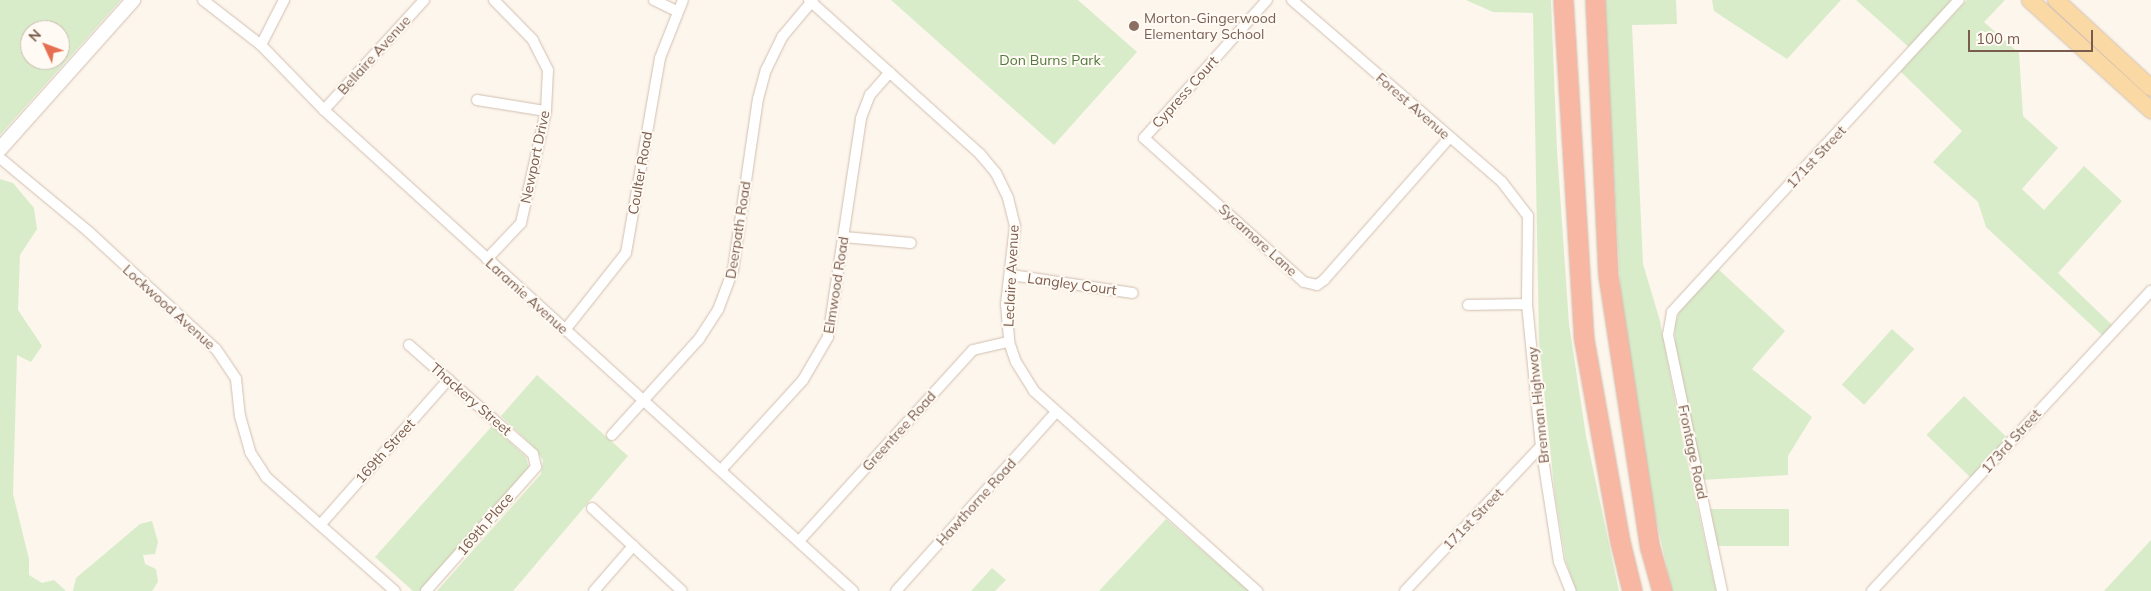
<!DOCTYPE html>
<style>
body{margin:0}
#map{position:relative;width:2151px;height:591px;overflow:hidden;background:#fdf6ec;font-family:Mulish,sans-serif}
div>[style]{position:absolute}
.green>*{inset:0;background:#d8ecc9;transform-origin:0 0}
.roads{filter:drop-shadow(0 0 1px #d1beb0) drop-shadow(0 0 1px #d1beb0)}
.street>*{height:10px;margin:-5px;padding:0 5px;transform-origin:5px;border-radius:5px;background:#fff}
.secondary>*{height:14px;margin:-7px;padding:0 7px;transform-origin:7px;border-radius:7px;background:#fff}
.primary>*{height:16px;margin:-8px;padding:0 8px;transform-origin:8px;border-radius:8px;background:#fbd9a5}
.highway>*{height:19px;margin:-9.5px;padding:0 9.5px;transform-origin:9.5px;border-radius:9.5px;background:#f7b7a3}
.dots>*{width:14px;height:14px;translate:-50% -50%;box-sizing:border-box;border:2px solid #fffaf3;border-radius:50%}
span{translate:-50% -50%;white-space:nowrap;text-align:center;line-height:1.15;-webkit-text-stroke:4px #fffaf3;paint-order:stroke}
.education-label{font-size:14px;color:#785e54}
.left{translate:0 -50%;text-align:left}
.street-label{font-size:14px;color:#7a5c4d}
.park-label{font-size:14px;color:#537a41}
.north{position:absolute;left:20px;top:20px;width:50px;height:50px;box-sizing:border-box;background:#fffaf3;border:1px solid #cabbb1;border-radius:50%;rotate:313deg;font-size:14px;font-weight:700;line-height:20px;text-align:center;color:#7a5c4d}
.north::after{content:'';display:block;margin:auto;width:18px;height:22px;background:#e76f51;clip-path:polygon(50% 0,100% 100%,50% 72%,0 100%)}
.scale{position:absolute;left:1968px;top:30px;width:125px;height:22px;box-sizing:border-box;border:2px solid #7a5c4d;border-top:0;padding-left:6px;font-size:15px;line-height:18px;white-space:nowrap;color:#7a5c4d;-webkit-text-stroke:4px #fffaf3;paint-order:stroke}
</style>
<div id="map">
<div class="green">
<div style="clip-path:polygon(evenodd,0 0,121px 0,0 135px,0 0,30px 30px,60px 30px,60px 60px,30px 60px,30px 30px)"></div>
<div style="clip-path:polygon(891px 0,1078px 0,1137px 52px,1054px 145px)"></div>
<div style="clip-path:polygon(1466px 0,1551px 0,1557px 150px,1569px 324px,1586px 436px,1619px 591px,1576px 591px,1566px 562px,1555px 495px,1539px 342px,1533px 13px,1493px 12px)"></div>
<div style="clip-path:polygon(1603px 0,1676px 0,1677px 24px,1632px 25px,1643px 264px,1660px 321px,1683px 443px,1716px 591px,1672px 591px,1646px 473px,1622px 316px)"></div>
<div style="clip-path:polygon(1712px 0,1841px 0,1787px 59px,1714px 11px)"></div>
<div style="clip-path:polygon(1856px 0,1955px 0,1911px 49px)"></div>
<div style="clip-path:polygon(1967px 0,2005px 0,1984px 22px,2019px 53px,2023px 116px,2058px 148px,2022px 189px,2044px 210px,2084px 166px,2122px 201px,2058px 273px,2113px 326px,2103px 336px,1986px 227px,1978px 202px,1933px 162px,1962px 131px,1900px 71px)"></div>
<div style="clip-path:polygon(0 179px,13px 183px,34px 208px,37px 229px,20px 255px,18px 310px,42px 346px,31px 362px,17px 355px,13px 494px,29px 559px,29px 575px,42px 583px,54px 580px,66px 591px,0 591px)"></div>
<div style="clip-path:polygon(1718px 269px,1785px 331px,1752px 369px,1812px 417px,1788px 456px,1788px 475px,1701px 480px,1675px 346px,1675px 325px,1680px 310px)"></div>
<div style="left:1892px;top:329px;width:30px;height:75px;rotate:42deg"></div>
<div style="clip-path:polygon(537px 375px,628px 456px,513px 591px,437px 591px,541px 474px,543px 460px,535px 448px,501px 416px)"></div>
<div style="left:1964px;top:396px;width:62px;height:54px;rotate:44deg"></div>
<div style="clip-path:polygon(492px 426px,526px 457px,529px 468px,420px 591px,413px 591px,375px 557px)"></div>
<div style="left:1789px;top:509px;width:37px;height:79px;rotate:90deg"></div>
<div style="clip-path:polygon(1166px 519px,1249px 591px,1099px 591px)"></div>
<div style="clip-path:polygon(152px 521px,158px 542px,155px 554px,143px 555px,145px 564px,156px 569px,158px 582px,152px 591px,73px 591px,76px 578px,140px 524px)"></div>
<div style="clip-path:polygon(2151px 540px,2151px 591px,2104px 591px)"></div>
<div style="clip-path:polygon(992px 568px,1006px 580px,995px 591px,971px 591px)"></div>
</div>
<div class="roads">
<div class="street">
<div style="left:203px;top:0;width:73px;rotate:37.8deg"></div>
<div style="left:261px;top:45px;width:91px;rotate:45.9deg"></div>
<div style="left:324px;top:110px;width:715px;rotate:42.28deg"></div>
<div style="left:654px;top:0;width:25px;rotate:26deg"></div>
<div style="left:809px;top:0;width:230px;rotate:42deg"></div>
<div style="left:980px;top:154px;width:25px;rotate:50deg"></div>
<div style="left:996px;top:173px;width:28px;rotate:64deg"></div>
<div style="left:1008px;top:198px;width:29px;rotate:76deg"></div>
<div style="left:1015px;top:226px;width:79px;rotate:96.6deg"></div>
<div style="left:1006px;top:304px;width:38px;rotate:85deg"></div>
<div style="left:1009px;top:342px;width:21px;rotate:71deg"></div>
<div style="left:1016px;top:362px;width:34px;rotate:58deg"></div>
<div style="left:1034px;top:391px;width:300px;rotate:41.9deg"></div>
<div style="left:1267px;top:0;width:185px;rotate:131.7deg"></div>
<div style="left:1144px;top:138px;width:215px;rotate:42deg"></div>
<div style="left:1304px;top:282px;width:13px;rotate:13deg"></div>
<div style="left:1317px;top:285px;width:9px;rotate:-36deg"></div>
<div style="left:1324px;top:280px;width:189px;rotate:-48.6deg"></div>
<div style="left:1292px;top:0;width:278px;rotate:40.9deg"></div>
<div style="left:1502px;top:182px;width:43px;rotate:52.6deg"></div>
<div style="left:1528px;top:216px;width:88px;rotate:90.7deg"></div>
<div style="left:1527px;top:304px;width:143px;rotate:84.4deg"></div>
<div style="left:1541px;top:446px;width:117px;rotate:81.2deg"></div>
<div style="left:1559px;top:562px;width:31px;rotate:68deg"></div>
<div style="left:261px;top:45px;width:51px;rotate:-62.9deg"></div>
<div style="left:477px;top:100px;width:70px;rotate:9.1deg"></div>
<div style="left:324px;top:110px;width:149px;rotate:-47.7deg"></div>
<div style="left:0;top:158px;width:116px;rotate:39.7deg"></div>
<div style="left:89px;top:232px;width:173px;rotate:42.7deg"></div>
<div style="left:216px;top:349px;width:36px;rotate:56deg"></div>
<div style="left:236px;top:379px;width:37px;rotate:84deg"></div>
<div style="left:240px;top:416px;width:37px;rotate:74deg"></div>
<div style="left:250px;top:452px;width:30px;rotate:57deg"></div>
<div style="left:266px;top:477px;width:172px;rotate:41.5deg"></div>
<div style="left:844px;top:237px;width:67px;rotate:5.1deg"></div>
<div style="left:487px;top:259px;width:50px;rotate:-46.6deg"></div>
<div style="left:521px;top:223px;width:115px;rotate:-77.4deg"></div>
<div style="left:546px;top:111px;width:41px;rotate:-87.2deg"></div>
<div style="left:548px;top:70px;width:34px;rotate:-117deg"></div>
<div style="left:533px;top:40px;width:56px;rotate:-134.3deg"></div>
<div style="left:1011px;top:275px;width:123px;rotate:8.4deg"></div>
<div style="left:1468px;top:305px;width:59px;rotate:-1deg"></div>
<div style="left:565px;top:330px;width:98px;rotate:-51.6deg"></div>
<div style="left:626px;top:253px;width:198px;rotate:-80.1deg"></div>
<div style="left:660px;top:58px;width:62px;rotate:-68.4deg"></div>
<div style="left:409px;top:345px;width:165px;rotate:41.3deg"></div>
<div style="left:533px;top:454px;width:13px;rotate:77deg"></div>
<div style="left:536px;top:467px;width:166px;rotate:131.6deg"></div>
<div style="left:612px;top:435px;width:130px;rotate:-47.8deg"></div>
<div style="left:699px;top:339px;width:35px;rotate:-57deg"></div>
<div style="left:718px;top:310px;width:43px;rotate:-69.4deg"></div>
<div style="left:733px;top:270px;width:173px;rotate:-81.7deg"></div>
<div style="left:758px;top:99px;width:30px;rotate:-75deg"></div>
<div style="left:766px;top:70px;width:37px;rotate:-64deg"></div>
<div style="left:782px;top:37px;width:48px;rotate:-50deg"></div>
<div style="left:721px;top:470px;width:122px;rotate:-47.7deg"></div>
<div style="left:803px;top:380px;width:50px;rotate:-59.8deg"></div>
<div style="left:828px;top:337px;width:221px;rotate:-81.4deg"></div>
<div style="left:861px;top:118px;width:25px;rotate:-69deg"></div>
<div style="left:870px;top:95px;width:30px;rotate:-49deg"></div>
<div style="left:592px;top:508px;width:122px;rotate:42.7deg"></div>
<div style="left:321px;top:524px;width:193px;rotate:-48.6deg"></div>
<div style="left:800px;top:540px;width:257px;rotate:-47.7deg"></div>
<div style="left:973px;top:350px;width:37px;rotate:-13deg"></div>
<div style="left:594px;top:591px;width:60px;rotate:-49.1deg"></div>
<div style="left:896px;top:591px;width:240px;rotate:-48.2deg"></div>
<div style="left:1405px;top:591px;width:199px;rotate:-46.8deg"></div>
<div style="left:1722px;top:591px;width:262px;rotate:-101.9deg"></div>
<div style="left:1668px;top:335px;width:23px;rotate:-80deg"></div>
<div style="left:1672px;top:312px;width:424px;rotate:-47.4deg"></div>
<div style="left:1872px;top:591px;width:410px;rotate:-47.1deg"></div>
</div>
<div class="secondary">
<div style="left:0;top:149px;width:200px;rotate:-48.2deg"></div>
</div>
<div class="primary">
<div style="left:2030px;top:0;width:164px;rotate:42.3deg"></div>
<div style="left:2056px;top:0;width:129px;rotate:42.8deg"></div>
</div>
<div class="highway">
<div style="left:1563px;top:0;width:341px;rotate:86.5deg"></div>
<div style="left:1584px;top:340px;width:205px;rotate:79.9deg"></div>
<div style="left:1620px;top:542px;width:50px;rotate:76.2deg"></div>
<div style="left:1595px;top:0;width:275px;rotate:87.3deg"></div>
<div style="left:1608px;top:275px;width:276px;rotate:81.3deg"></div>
<div style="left:1650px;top:548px;width:45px;rotate:74.4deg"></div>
</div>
</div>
<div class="dots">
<div style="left:1134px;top:26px;background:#8d6e63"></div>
</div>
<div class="education-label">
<span class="left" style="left:1144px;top:26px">Morton-Gingerwood<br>Elementary School</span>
</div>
<div class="street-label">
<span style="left:374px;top:55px;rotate:-48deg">Bellaire Avenue</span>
<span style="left:1185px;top:92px;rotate:-48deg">Cypress Court</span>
<span style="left:1413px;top:106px;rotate:41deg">Forest Avenue</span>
<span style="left:535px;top:157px;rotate:-78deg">Newport Drive</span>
<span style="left:1816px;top:157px;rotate:-47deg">171st Street</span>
<span style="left:640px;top:173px;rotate:-80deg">Coulter Road</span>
<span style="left:738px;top:230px;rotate:-81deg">Deerpath Road</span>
<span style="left:1258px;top:240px;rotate:42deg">Sycamore Lane</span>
<span style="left:1011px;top:276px;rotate:-87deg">Leclaire Avenue</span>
<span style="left:1072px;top:284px;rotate:8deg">Langley Court</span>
<span style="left:836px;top:285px;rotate:-81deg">Elmwood Road</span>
<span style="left:527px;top:296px;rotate:42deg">Laramie Avenue</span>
<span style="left:169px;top:307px;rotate:42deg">Lockwood Avenue</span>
<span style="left:471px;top:399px;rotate:41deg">Thackery Street</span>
<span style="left:1538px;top:405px;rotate:-96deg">Brennan Highway</span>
<span style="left:899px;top:431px;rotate:-48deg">Greentree Road</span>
<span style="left:2011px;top:441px;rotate:-48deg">173rd Street</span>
<span style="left:385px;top:451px;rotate:-48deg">169th Street</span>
<span style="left:1693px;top:452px;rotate:78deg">Frontage Road</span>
<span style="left:976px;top:502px;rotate:-48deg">Hawthorne Road</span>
<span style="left:1473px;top:519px;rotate:-46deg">171st Street</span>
<span style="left:485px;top:524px;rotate:-49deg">169th Place</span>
</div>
<div class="park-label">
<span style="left:1050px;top:60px">Don Burns Park</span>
</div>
<div class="north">N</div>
<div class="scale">100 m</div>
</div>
